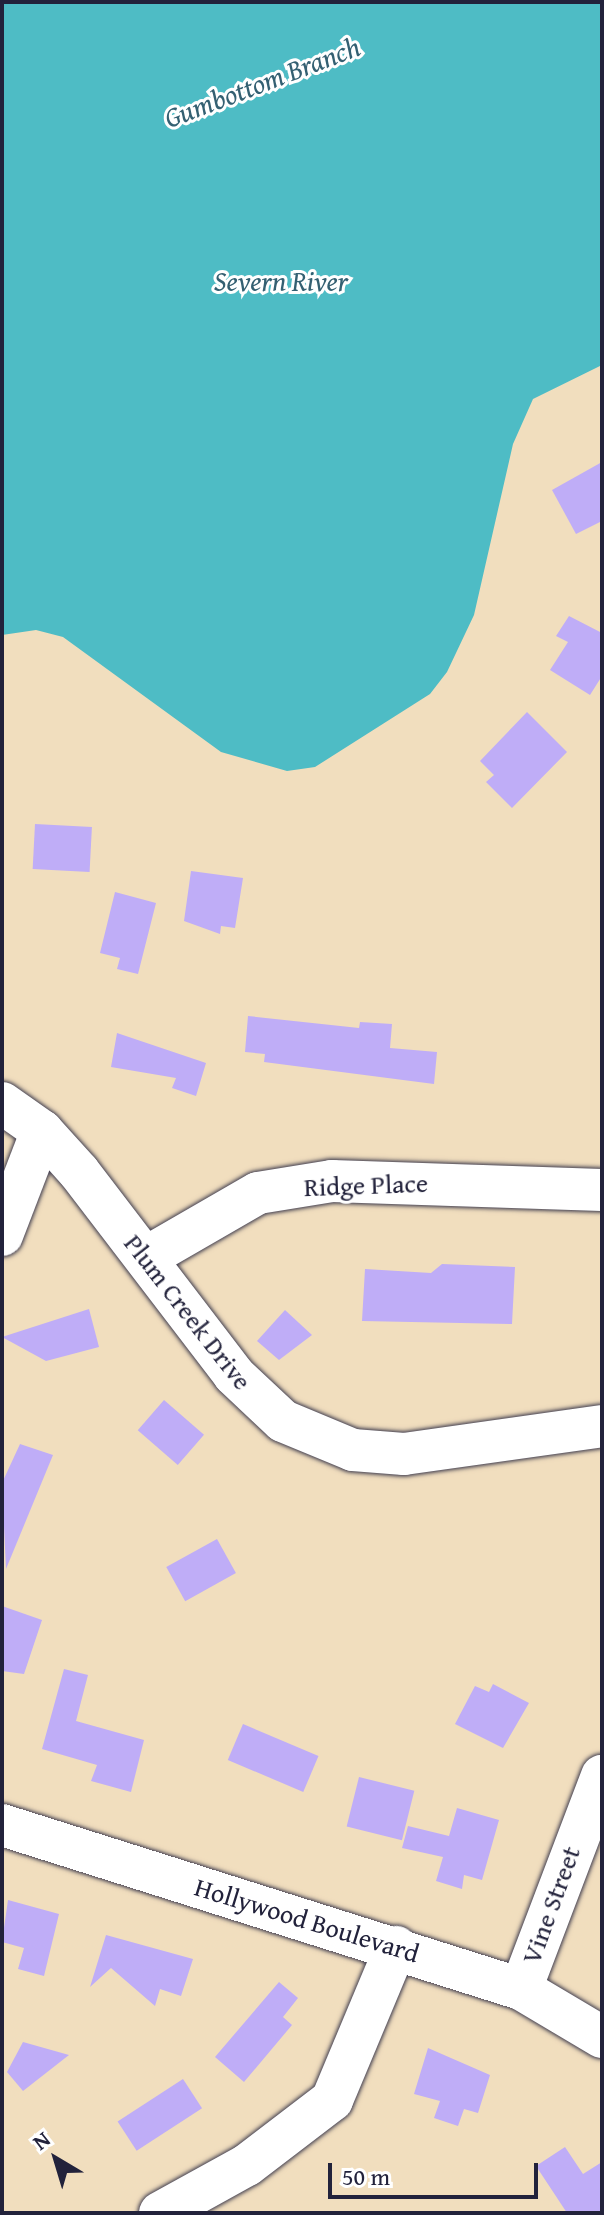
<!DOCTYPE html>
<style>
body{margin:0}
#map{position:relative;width:604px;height:2215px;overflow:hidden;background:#f1debe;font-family:"Gentium Book Plus",serif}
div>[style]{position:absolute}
.water>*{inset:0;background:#4ebcc5}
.building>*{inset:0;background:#bfadf7;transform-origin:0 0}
.roads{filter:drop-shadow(0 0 2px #413e4f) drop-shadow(0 0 2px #413e4f)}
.minor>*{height:42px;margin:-21px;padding:0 21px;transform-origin:21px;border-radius:21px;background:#fff}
span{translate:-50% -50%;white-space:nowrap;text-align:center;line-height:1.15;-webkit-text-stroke:6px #fff;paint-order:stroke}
.street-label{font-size:26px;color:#22223b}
.water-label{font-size:28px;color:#346072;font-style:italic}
.frame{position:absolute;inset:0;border:4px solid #22223b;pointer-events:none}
.north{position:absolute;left:16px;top:2119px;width:80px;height:80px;-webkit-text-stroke:6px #fff;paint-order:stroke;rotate:322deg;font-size:22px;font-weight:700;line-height:32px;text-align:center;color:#22223b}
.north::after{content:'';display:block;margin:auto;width:28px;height:36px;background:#22223b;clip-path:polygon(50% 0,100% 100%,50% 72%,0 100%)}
.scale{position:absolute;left:328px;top:2163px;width:210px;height:36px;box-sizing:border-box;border:4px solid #22223b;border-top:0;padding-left:10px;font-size:24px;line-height:28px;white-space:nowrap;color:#22223b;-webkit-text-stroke:6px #fff;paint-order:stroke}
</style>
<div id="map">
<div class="water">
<div style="clip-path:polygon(2px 2px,602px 2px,602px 365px,533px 399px,513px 444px,474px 615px,447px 672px,430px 694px,315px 767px,287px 771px,221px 752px,63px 637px,36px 630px,2px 635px)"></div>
</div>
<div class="building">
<div style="clip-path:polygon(602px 462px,602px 521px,576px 534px,552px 490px)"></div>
<div style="clip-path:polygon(569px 616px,602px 633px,602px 676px,590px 695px,550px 670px,568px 642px,556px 636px)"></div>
<div style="clip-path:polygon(527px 712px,567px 752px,512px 808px,486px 782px,494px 775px,480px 761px)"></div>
<div style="left:35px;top:824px;width:57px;height:45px;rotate:3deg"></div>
<div style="clip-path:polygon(191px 871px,243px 878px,235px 928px,221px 926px,220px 934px,184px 921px)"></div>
<div style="clip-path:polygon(115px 892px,156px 903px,138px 974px,117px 969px,120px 958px,100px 953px)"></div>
<div style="clip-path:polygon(248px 1016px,359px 1028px,360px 1022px,392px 1024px,390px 1048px,437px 1052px,434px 1084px,264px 1062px,265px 1054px,245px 1052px)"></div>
<div style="clip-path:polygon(117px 1033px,206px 1063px,196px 1096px,172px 1088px,176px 1078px,111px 1067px)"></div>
<div style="clip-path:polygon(442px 1264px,515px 1267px,512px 1324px,362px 1321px,365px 1269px,431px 1273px)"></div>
<div style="clip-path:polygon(89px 1309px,99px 1347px,46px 1361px,2px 1337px)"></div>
<div style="clip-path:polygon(285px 1310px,312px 1335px,279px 1360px,257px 1341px)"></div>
<div style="left:164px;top:1400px;width:53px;height:40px;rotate:41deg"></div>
<div style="clip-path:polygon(20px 1444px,53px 1455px,6px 1569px,2px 1483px)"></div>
<div style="left:217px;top:1539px;width:39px;height:58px;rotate:61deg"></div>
<div style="clip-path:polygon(2px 1606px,42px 1620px,24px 1674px,2px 1671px)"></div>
<div style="clip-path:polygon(64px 1669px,88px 1675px,76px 1721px,144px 1740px,131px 1792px,91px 1781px,97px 1765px,42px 1749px)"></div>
<div style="clip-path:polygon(493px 1684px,529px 1703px,503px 1748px,455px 1724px,475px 1686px,489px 1692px)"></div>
<div style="left:243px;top:1724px;width:82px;height:39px;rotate:23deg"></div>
<div style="left:359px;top:1777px;width:57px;height:51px;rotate:14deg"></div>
<div style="clip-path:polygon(457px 1808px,499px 1820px,482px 1880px,464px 1875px,462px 1889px,436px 1881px,443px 1857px,402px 1848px,408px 1826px,449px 1836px)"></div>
<div style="clip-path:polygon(8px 1900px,59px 1914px,44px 1976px,18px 1969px,24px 1948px,2px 1942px)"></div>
<div style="clip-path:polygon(106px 1935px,193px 1959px,181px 1996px,160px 1989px,155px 2006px,111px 1968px,90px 1987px)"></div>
<div style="clip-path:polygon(279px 1982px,298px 1998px,283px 2017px,292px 2025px,244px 2082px,215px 2057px)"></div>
<div style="clip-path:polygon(23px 2042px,69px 2055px,23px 2091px,7px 2072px)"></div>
<div style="clip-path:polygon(428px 2048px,490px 2075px,478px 2113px,464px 2109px,458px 2126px,434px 2118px,440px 2101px,414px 2094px)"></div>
<div style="left:183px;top:2079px;width:35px;height:78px;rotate:57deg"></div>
<div style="clip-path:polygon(565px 2147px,583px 2174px,602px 2162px,602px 2213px,567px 2213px,536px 2166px)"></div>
</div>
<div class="roads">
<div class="minor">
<div style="left:2px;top:1103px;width:49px;rotate:35deg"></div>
<div style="left:42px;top:1131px;width:55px;rotate:47.9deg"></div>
<div style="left:79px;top:1172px;width:255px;rotate:52.6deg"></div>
<div style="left:234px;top:1375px;width:67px;rotate:43.2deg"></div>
<div style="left:283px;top:1421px;width:76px;rotate:22.5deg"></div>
<div style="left:353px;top:1450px;width:51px;rotate:4.5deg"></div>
<div style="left:404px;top:1454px;width:200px;rotate:-8deg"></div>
<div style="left:2px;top:1235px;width:111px;rotate:-69deg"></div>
<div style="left:147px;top:1257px;width:128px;rotate:-30deg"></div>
<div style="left:258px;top:1193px;width:75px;rotate:-9.2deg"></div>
<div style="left:332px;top:1181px;width:270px;rotate:1.9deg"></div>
<div style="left:2px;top:1825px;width:544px;rotate:17.54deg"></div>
<div style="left:521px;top:1989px;width:94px;rotate:30.7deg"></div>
<div style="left:521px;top:1989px;width:228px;rotate:-69.2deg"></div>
<div style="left:160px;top:2213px;width:99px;rotate:-28.9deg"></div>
<div style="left:247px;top:2165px;width:107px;rotate:-37.4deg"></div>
<div style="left:332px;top:2100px;width:166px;rotate:-67.3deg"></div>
</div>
</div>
<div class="street-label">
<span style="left:366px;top:1185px;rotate:-2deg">Ridge Place</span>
<span style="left:188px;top:1312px;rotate:52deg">Plum Creek Drive</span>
<span style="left:551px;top:1905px;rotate:-70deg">Vine Street</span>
<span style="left:307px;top:1920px;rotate:17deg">Hollywood Boulevard</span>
</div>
<div class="water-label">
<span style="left:262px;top:82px;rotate:-21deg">Gumbottom Branch</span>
<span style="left:281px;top:281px">Severn River</span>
</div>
<div class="frame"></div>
<div class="north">N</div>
<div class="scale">50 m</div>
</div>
